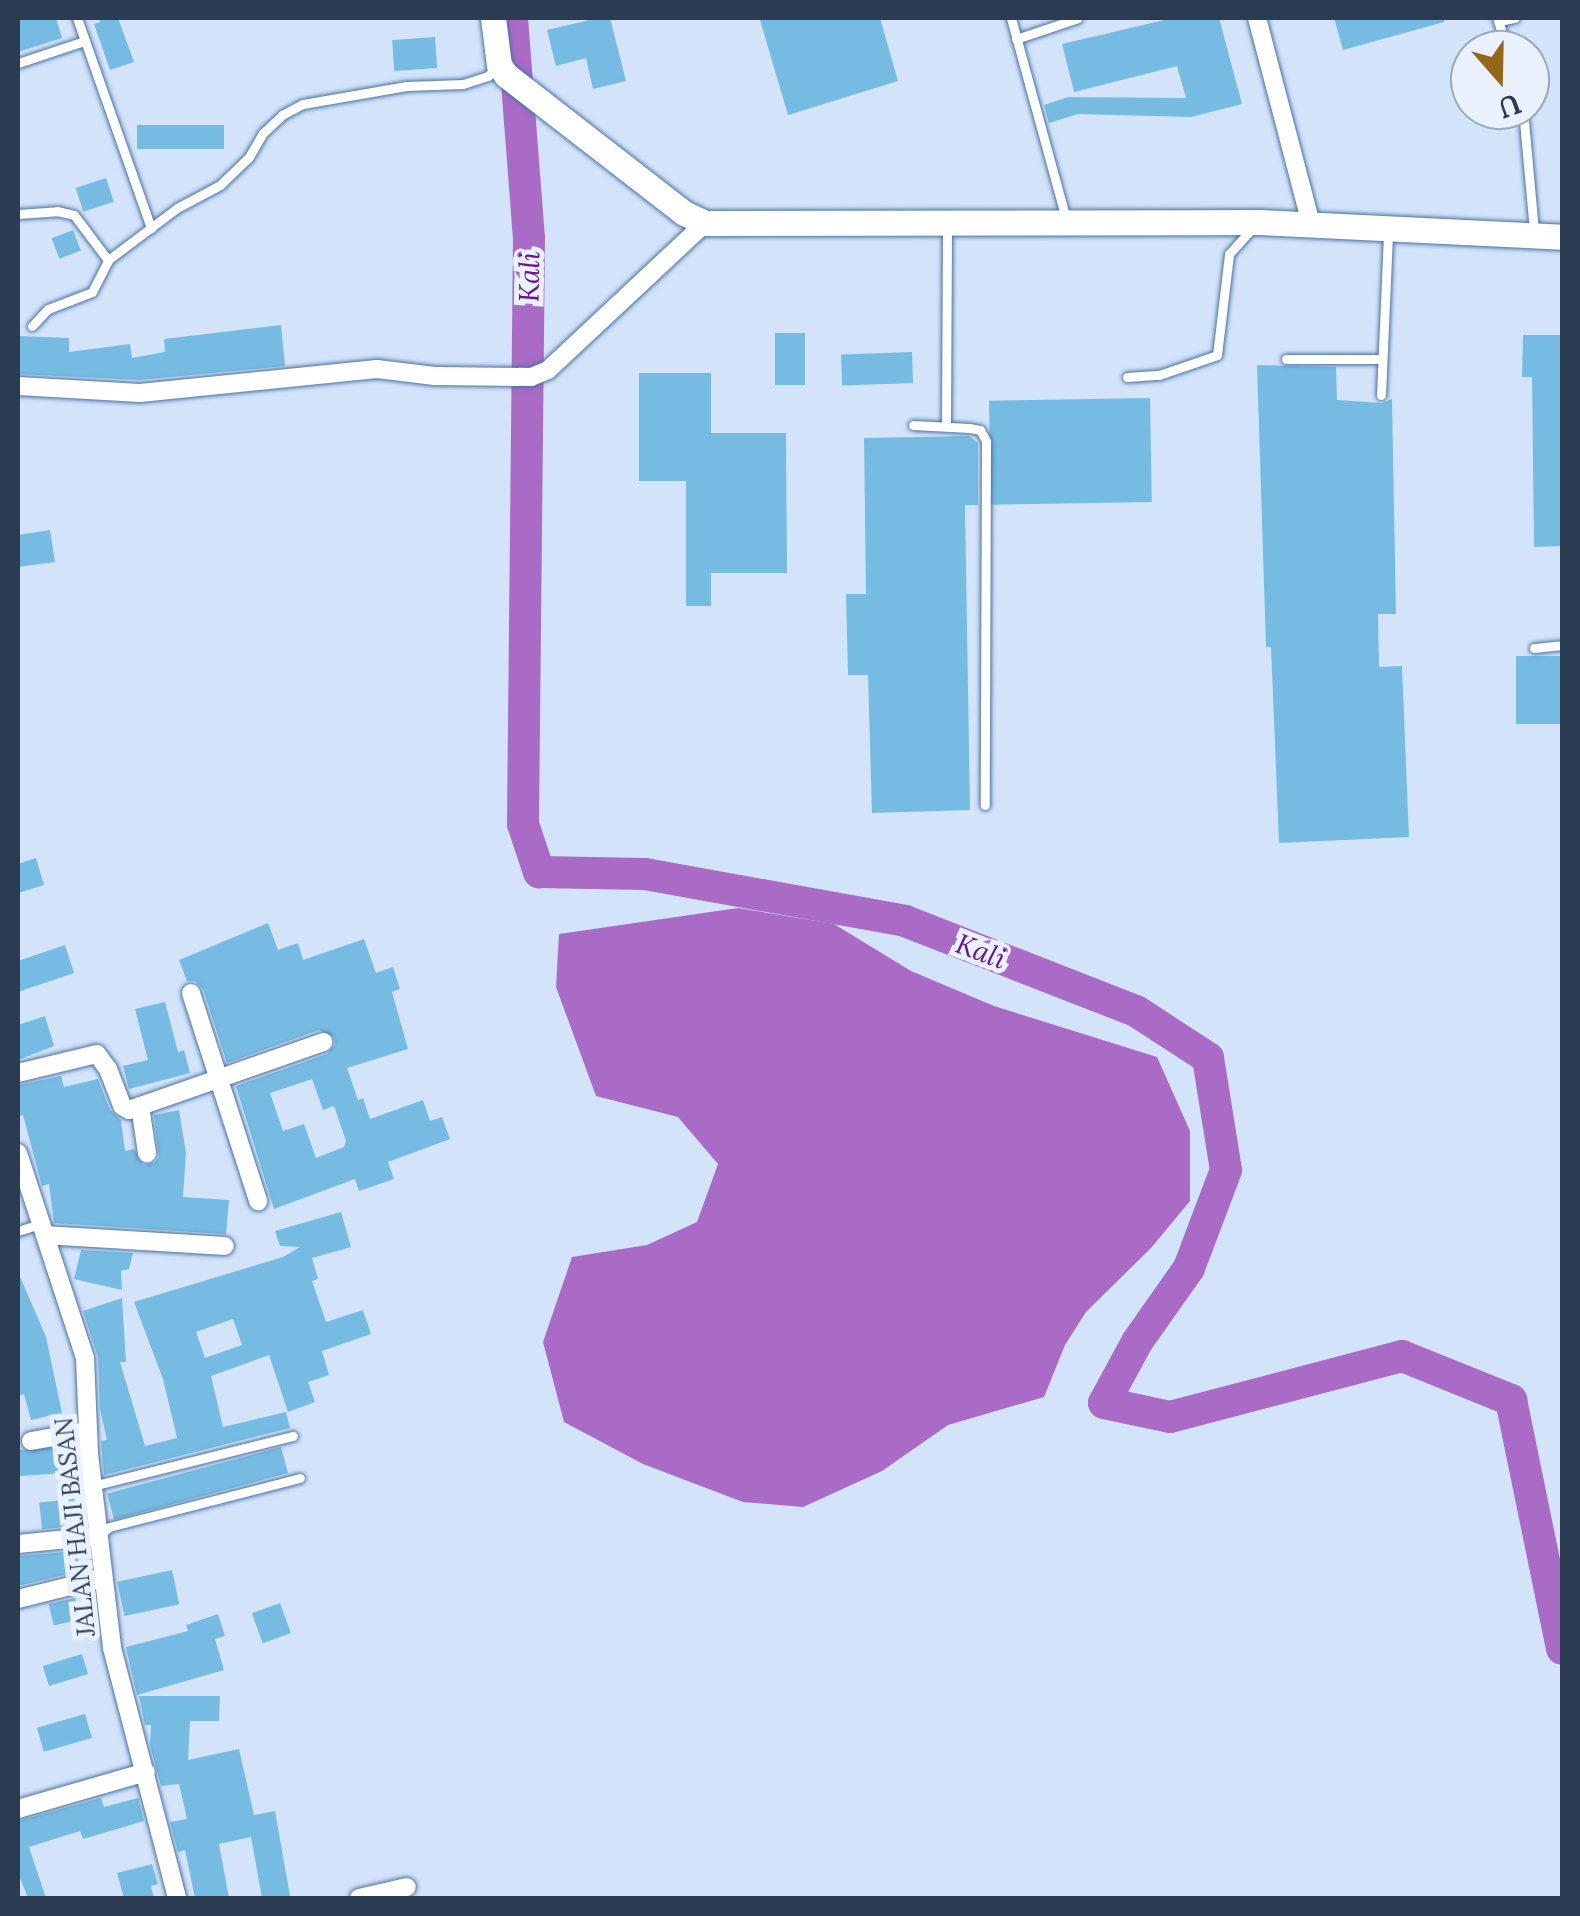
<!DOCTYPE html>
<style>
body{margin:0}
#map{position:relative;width:1580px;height:1916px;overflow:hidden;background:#d3e4fa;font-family:Lora,serif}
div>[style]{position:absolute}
.water>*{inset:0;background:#a96bc6}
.river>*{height:32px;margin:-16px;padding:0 16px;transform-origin:16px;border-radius:16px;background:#a96bc6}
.building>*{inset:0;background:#76bce2;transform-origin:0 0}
.roads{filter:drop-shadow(0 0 2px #4a72a4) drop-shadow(0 0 2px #4a72a4)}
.lane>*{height:9px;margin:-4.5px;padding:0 4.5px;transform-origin:4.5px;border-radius:4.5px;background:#fff}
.street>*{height:18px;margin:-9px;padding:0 9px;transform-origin:9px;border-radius:9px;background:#fff}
.secondary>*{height:25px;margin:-12.5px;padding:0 12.5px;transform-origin:12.5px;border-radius:12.5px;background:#fff}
span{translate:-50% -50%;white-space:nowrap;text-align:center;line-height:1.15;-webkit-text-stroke:10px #e8f1fc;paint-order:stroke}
.street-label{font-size:25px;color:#2b3c52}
.water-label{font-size:28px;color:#681688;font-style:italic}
.frame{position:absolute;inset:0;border:20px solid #2b3c52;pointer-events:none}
.north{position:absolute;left:1450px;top:30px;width:100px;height:100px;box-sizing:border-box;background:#e8f1fc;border:2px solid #9ca9b8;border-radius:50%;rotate:160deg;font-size:28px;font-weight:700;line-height:40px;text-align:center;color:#2b3c52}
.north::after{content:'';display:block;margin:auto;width:35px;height:45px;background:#966717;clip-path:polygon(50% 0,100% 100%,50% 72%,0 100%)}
</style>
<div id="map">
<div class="water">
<div style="clip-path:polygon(738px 908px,834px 924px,911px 971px,994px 1006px,1157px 1057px,1190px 1131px,1190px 1201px,1151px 1248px,1086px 1312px,1065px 1345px,1044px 1397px,948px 1425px,882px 1471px,803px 1507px,743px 1502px,643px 1464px,564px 1422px,543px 1342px,572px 1257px,647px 1245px,697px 1222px,718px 1164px,678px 1117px,596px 1096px,556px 987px,559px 934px)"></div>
</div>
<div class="river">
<div style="left:512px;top:18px;width:221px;rotate:85.6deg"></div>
<div style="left:529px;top:238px;width:586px;rotate:90.59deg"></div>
<div style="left:523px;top:824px;width:51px;rotate:71.6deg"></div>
<div style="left:539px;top:872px;width:106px;rotate:1.1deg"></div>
<div style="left:645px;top:874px;width:264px;rotate:10.2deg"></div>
<div style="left:905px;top:921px;width:248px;rotate:21.3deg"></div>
<div style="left:1136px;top:1011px;width:86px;rotate:33.1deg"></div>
<div style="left:1208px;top:1058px;width:113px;rotate:80.9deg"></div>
<div style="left:1226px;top:1170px;width:105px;rotate:110.7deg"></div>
<div style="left:1189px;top:1268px;width:90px;rotate:125.1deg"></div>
<div style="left:1137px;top:1342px;width:69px;rotate:118.4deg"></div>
<div style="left:1104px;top:1403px;width:67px;rotate:12deg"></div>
<div style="left:1170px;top:1417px;width:240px;rotate:-14.7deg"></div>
<div style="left:1402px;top:1356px;width:118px;rotate:22deg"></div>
<div style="left:1511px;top:1400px;width:254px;rotate:78.4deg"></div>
</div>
<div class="building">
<div style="clip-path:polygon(18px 18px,56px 18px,62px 38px,18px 52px)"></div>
<div style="clip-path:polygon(99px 18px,118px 18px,134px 62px,110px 70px,94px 24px,100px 22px)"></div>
<div style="clip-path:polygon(598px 18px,610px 18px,626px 81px,593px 89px,586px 58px,556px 66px,547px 30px)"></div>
<div style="clip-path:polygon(768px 18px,880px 18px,898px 81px,788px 115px,760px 20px)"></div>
<div style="clip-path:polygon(1173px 18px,1219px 18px,1242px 104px,1191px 117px,1078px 114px,1049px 123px,1044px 105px,1068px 97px,1186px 98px,1177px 66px,1074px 92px,1062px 44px)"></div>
<div style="clip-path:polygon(1334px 18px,1444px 18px,1444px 22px,1343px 50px)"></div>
<div style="left:435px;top:37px;width:31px;height:43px;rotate:86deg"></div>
<div style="left:224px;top:125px;width:24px;height:87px;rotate:90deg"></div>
<div style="left:106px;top:178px;width:25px;height:32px;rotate:72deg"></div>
<div style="left:73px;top:230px;width:22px;height:23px;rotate:69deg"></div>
<div style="clip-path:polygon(281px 325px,285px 366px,140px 380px,18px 374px,18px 336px,69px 338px,69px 352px,130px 344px,132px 358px,165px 352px,164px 339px)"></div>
<div style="left:775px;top:333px;width:30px;height:52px"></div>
<div style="clip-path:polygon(1523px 335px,1561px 335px,1562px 546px,1534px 547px,1532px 377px,1522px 377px)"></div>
<div style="left:912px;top:352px;width:31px;height:71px;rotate:88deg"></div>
<div style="clip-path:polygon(1257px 365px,1336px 367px,1337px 400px,1382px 403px,1392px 399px,1396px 614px,1378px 614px,1379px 667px,1402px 666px,1409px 837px,1279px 843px,1271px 647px,1266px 647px)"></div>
<div style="clip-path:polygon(639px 373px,711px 373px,711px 433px,786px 433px,787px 573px,711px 573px,711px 606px,686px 606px,686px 481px,639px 481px)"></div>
<div style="left:1150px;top:398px;width:104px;height:161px;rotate:89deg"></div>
<div style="clip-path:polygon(969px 436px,978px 443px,978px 505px,965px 505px,970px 810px,872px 813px,868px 675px,848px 675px,846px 594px,866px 594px,864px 438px)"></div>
<div style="clip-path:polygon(50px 530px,55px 562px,18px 567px,18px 535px)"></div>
<div style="left:1562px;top:656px;width:68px;height:46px;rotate:90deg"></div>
<div style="clip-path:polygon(36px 858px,44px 885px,18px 893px,18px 864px)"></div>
<div style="clip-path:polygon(evenodd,268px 923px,278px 950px,298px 943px,303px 960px,364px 939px,376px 973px,393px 967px,400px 989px,392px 992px,408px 1049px,347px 1068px,358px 1100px,363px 1098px,370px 1119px,423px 1100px,430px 1121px,442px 1117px,450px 1139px,388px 1162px,394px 1179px,359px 1191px,355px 1179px,274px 1209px,236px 1086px,327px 1054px,335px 1045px,334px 1037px,319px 1030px,227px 1063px,203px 989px,195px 981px,187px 981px,179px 960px,268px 923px,312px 1079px,323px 1110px,334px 1106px,346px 1141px,344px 1147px,316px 1158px,304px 1124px,283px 1131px,270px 1093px,312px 1079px)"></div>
<div style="clip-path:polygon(65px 945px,74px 973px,18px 992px,18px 961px)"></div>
<div style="clip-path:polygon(165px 1002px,178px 1052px,184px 1050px,190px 1073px,129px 1089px,123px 1066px,148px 1060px,135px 1009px)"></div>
<div style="clip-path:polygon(45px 1016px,54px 1046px,18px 1060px,18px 1025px)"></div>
<div style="clip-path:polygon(61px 1076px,64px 1087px,98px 1079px,110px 1110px,121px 1120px,125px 1151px,134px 1149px,143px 1165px,154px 1163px,159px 1157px,154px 1115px,179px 1110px,186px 1153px,183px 1197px,229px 1200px,226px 1234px,54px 1223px,49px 1184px,42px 1186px,23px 1115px,18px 1117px,18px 1085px)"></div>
<div style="clip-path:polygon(evenodd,341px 1212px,351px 1247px,312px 1258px,318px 1279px,312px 1281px,326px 1322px,363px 1310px,371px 1334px,322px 1351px,329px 1375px,308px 1382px,315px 1402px,288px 1412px,269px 1355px,211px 1376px,223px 1427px,286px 1412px,290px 1428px,104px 1475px,101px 1441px,107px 1440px,100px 1409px,98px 1357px,83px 1311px,122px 1298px,126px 1362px,120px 1362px,145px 1446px,177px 1438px,163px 1379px,134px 1302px,283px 1257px,300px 1247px,280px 1246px,275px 1231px,341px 1212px,233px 1319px,242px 1345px,205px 1358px,196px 1332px,233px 1319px)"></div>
<div style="clip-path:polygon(81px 1250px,133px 1253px,129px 1269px,121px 1271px,122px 1290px,74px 1279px)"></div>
<div style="clip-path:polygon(18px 1272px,46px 1337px,62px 1413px,31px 1420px,24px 1394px,18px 1396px)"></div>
<div style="left:76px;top:1446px;width:26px;height:58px;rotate:86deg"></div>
<div style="left:281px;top:1447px;width:27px;height:180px;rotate:75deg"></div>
<div style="left:82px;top:1498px;width:27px;height:43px;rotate:84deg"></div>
<div style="clip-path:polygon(77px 1551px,80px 1571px,18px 1586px,18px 1556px)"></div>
<div style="left:172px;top:1570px;width:35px;height:56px;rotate:78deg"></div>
<div style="left:75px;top:1598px;width:22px;height:27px;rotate:77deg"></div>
<div style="left:280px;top:1603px;width:32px;height:30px;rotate:70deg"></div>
<div style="clip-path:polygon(218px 1614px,225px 1636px,215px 1639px,224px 1670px,137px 1695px,126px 1647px,188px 1631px,186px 1625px)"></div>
<div style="left:82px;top:1654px;width:21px;height:41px;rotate:73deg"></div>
<div style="clip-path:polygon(139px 1696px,220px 1696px,219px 1721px,190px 1721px,188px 1760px,239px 1749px,254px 1815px,275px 1811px,290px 1896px,262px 1898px,251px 1837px,219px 1844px,229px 1898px,195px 1898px,185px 1850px,178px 1852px,170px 1822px,187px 1819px,179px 1784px,161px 1786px,150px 1745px,151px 1725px,145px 1725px)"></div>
<div style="left:85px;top:1714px;width:25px;height:50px;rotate:74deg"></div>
<div style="clip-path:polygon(101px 1798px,104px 1807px,138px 1798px,144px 1821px,83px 1839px,80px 1831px,29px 1847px,46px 1898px,28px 1898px,18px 1873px,18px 1821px)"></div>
<div style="clip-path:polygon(152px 1864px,158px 1884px,151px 1886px,154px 1898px,124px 1898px,117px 1873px)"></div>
</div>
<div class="roads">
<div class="lane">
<div style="left:77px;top:18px;width:223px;rotate:70.6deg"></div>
<div style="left:1011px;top:18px;width:208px;rotate:74.7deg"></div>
<div style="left:1497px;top:18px;width:34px;rotate:71deg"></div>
<div style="left:1499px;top:21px;width:16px;rotate:-11deg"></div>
<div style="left:1016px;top:39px;width:65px;rotate:-18.7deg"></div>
<div style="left:18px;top:63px;width:70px;rotate:-18.4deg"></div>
<div style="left:1523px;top:110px;width:122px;rotate:84.8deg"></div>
<div style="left:18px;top:214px;width:39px;rotate:-4deg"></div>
<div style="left:57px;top:211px;width:17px;rotate:13deg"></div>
<div style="left:74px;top:215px;width:56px;rotate:52.9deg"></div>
<div style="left:32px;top:326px;width:23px;rotate:-47deg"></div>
<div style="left:48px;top:309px;width:47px;rotate:-21.1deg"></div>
<div style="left:92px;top:292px;width:36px;rotate:-63deg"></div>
<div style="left:108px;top:260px;width:86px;rotate:-37deg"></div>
<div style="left:177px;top:208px;width:49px;rotate:-28.1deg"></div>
<div style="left:220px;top:185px;width:40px;rotate:-44deg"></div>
<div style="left:249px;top:157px;width:28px;rotate:-60deg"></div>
<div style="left:263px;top:133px;width:26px;rotate:-43deg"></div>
<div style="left:282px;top:115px;width:24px;rotate:-28deg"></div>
<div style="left:303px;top:104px;width:105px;rotate:-9.9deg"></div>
<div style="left:406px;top:86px;width:57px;rotate:-2deg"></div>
<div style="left:463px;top:84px;width:26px;rotate:-18deg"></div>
<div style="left:488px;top:76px;width:13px;rotate:-48deg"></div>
<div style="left:1286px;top:359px;width:95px"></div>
<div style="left:1127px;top:377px;width:32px;rotate:-4deg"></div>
<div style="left:1159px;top:375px;width:61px;rotate:-19deg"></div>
<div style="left:1217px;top:355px;width:102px;rotate:-83.2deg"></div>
<div style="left:1229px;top:254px;width:36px;rotate:-48deg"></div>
<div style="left:1381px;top:395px;width:163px;rotate:-87.5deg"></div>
<div style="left:946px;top:424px;width:196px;rotate:-89.7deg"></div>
<div style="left:913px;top:425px;width:56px;rotate:3.1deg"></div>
<div style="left:969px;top:428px;width:11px;rotate:10deg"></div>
<div style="left:980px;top:430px;width:13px;rotate:61deg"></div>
<div style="left:986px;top:441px;width:364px;rotate:90.2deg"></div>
<div style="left:1534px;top:648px;width:28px;rotate:-6deg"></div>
<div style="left:18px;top:1231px;width:23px;rotate:-18deg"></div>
<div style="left:92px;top:1486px;width:207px;rotate:-14deg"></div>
<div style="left:98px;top:1536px;width:14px;rotate:-39deg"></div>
<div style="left:109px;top:1527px;width:197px;rotate:-14.4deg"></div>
</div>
<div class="street">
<div style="left:1257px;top:18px;width:216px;rotate:75.3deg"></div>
<div style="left:18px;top:386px;width:122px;rotate:3.3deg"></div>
<div style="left:140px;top:393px;width:238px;rotate:-5.8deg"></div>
<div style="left:377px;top:369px;width:58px;rotate:6.9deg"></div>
<div style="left:435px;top:376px;width:96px;rotate:0.6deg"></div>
<div style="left:531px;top:377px;width:18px;rotate:-22deg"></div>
<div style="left:548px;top:370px;width:215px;rotate:-43.1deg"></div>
<div style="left:191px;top:993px;width:219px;rotate:72.1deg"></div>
<div style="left:18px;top:1073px;width:81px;rotate:-13.5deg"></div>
<div style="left:97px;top:1054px;width:19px;rotate:54deg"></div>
<div style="left:108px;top:1069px;width:40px;rotate:69deg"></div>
<div style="left:122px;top:1106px;width:8px;rotate:30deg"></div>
<div style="left:129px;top:1110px;width:206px;rotate:-19.3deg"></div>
<div style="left:140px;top:1106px;width:48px;rotate:81.5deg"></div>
<div style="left:18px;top:1153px;width:216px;rotate:71.9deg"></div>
<div style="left:85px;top:1358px;width:96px;rotate:87.6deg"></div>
<div style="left:89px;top:1454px;width:195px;rotate:83.2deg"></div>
<div style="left:112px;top:1648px;width:258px;rotate:75.4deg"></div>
<div style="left:45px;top:1235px;width:180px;rotate:3.5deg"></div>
<div style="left:31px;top:1441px;width:58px;rotate:-10deg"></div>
<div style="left:18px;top:1544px;width:80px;rotate:-5.7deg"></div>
<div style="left:18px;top:1599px;width:87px;rotate:-14deg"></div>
<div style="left:18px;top:1809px;width:133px;rotate:-16.1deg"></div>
<div style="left:359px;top:1898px;width:49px;rotate:-12.9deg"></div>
</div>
<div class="secondary">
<div style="left:493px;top:18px;width:47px;rotate:82.7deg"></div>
<div style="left:499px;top:65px;width:12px;rotate:55deg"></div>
<div style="left:506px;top:75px;width:225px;rotate:37.8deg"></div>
<div style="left:684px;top:213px;width:23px;rotate:25deg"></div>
<div style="left:705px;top:223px;width:554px;rotate:-0.1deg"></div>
<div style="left:1259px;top:222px;width:303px;rotate:2.8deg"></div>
</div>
</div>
<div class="street-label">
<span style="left:75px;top:1527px;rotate:-96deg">JALAN HAJI BASAN</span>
</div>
<div class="water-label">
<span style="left:529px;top:277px;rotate:-89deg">Kali</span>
<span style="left:981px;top:951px;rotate:21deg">Kali</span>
</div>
<div class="frame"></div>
<div class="north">U</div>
</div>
